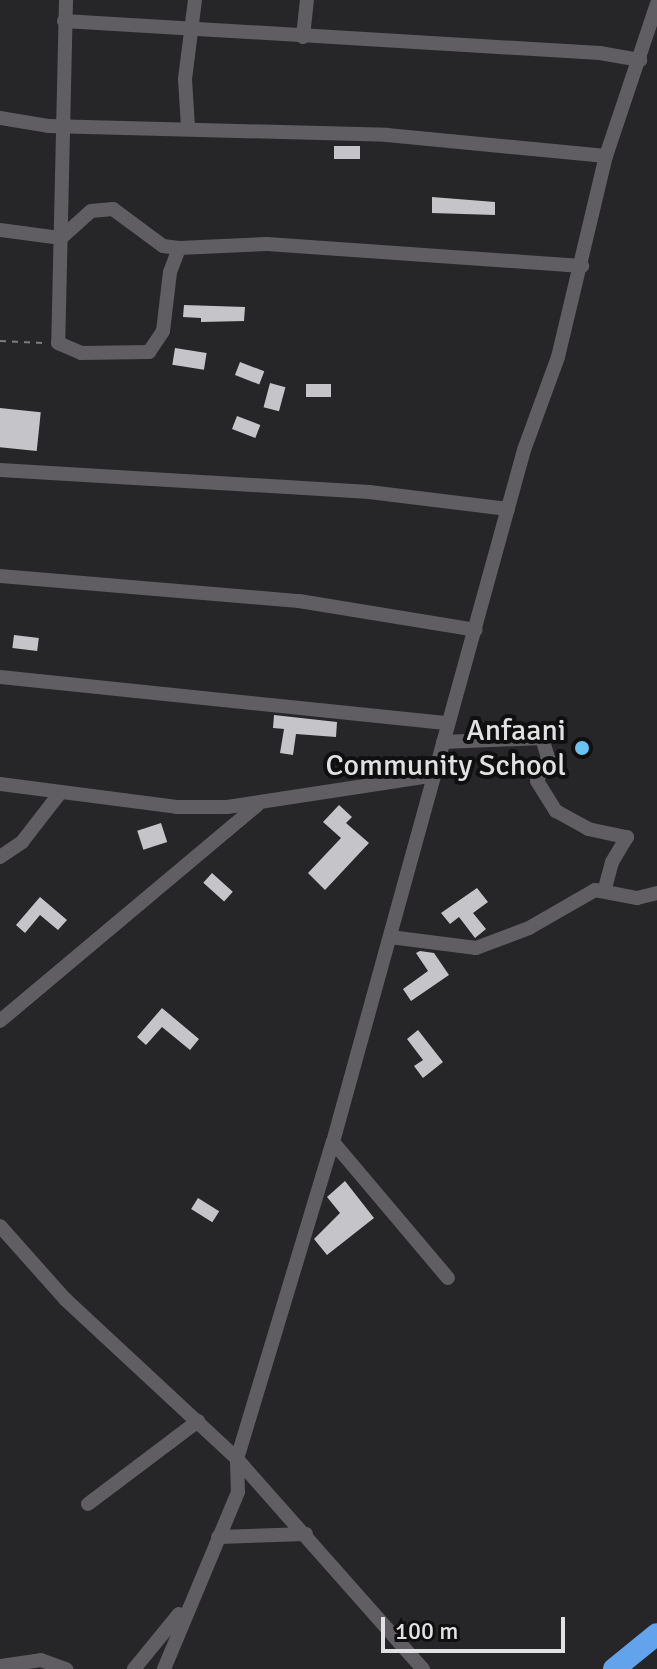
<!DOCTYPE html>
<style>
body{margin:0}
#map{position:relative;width:657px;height:1669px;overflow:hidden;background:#262528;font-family:Signika,sans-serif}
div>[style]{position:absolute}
.building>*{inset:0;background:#c5c4c8;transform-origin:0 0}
.path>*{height:2px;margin-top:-1px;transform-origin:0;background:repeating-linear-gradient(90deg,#7d7c7e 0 6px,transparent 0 12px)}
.minor>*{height:14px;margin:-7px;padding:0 7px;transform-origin:7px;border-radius:7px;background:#605e62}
.highway>*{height:22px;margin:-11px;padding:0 11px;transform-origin:11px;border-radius:11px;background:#62a3eb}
.dots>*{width:22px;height:22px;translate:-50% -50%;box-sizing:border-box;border:4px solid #0f0f10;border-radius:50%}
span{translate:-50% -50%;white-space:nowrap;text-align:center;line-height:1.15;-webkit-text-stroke:8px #0f0f10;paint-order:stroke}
.poi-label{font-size:30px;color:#e1e0e2}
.right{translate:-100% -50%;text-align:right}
.scale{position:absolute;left:381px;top:1617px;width:184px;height:36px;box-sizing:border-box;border:4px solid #e1e0e2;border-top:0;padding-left:10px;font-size:24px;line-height:28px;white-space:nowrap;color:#e1e0e2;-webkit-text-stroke:6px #0f0f10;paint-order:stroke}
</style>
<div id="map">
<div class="building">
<i style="left:334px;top:146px;width:26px;height:13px"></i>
<i style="clip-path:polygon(432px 197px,495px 202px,495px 215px,432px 213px)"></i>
<i style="clip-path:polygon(184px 305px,245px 307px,244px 321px,201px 322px,201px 318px,183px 317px)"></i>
<i style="left:175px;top:348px;width:32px;height:17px;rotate:9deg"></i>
<i style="left:240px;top:362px;width:26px;height:14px;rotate:21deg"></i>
<i style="left:270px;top:383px;width:16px;height:25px;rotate:15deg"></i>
<i style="left:306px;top:384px;width:25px;height:13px"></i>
<i style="left:0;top:408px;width:41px;height:39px;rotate:6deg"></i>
<i style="left:237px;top:416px;width:25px;height:14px;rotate:21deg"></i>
<i style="left:14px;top:635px;width:25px;height:13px;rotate:7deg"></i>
<i style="clip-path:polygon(274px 715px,337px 722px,336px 737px,296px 734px,293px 755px,280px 753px,284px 729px,273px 728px)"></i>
<i style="clip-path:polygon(339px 805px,352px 817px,346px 823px,369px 843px,325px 890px,308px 873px,341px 838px,323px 822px)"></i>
<i style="left:161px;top:823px;width:20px;height:25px;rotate:72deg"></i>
<i style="left:212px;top:873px;width:28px;height:13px;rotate:42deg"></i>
<i style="clip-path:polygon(477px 888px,488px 902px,473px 913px,486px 929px,475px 938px,459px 917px,450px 924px,441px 913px)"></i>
<i style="clip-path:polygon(40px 897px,67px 920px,58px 930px,40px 915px,25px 933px,16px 925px)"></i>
<i style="clip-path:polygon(420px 951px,434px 953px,449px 975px,411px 1001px,403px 989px,428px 971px,416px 953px)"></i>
<i style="clip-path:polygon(162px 1008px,199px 1039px,190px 1050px,162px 1027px,146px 1045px,137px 1037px)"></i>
<i style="clip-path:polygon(418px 1030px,443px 1062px,423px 1078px,414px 1066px,423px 1060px,407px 1039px)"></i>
<i style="clip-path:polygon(345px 1181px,374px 1218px,327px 1255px,314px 1239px,340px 1213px,327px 1197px)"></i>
<i style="left:198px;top:1198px;width:25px;height:13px;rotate:32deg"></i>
</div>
<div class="path">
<i style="left:0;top:341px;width:43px;rotate:2.7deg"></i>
</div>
<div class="minor">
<i style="left:66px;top:0;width:343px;rotate:91.3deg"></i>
<i style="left:58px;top:343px;width:25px;rotate:23deg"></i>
<i style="left:81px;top:353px;width:68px;rotate:-0.8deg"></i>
<i style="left:149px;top:352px;width:25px;rotate:-56deg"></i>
<i style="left:163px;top:331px;width:59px;rotate:-83.2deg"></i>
<i style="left:170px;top:272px;width:26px;rotate:-69deg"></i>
<i style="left:179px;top:248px;width:88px;rotate:-2.6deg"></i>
<i style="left:267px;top:244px;width:316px;rotate:4deg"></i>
<i style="left:64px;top:21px;width:537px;rotate:3.42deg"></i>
<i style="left:600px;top:53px;width:41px;rotate:9.9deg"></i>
<i style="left:303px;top:37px;width:37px;rotate:-84deg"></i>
<i style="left:0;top:118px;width:50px;rotate:9.3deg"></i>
<i style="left:49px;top:126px;width:338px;rotate:1.5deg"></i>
<i style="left:387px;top:135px;width:220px;rotate:5.5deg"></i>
<i style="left:188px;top:127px;width:48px;rotate:-93.6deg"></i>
<i style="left:185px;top:79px;width:80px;rotate:-82.8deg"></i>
<i style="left:0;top:230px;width:62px;rotate:7.5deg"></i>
<i style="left:61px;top:238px;width:40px;rotate:-42deg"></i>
<i style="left:91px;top:211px;width:22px;rotate:-5deg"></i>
<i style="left:113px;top:209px;width:62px;rotate:36.5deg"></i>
<i style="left:163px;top:246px;width:16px;rotate:7deg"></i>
<i style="left:0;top:470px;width:370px;rotate:3.4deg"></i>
<i style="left:369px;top:492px;width:140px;rotate:7deg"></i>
<i style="left:0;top:576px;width:300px;rotate:4.8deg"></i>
<i style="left:299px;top:601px;width:179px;rotate:9.3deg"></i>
<i style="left:0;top:677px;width:450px;rotate:5.9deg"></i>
<i style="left:443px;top:742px;width:99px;rotate:-2.3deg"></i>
<i style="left:542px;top:738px;width:21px;rotate:73deg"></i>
<i style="left:548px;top:758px;width:25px;rotate:116deg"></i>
<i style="left:537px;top:781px;width:36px;rotate:58deg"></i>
<i style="left:556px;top:811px;width:37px;rotate:29deg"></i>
<i style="left:588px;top:829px;width:40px;rotate:12deg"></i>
<i style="left:627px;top:837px;width:29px;rotate:121deg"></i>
<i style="left:612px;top:862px;width:27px;rotate:105deg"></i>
<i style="left:0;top:784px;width:178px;rotate:7.4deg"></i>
<i style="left:177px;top:807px;width:50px"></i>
<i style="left:227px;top:807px;width:210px;rotate:-8.7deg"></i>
<i style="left:0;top:857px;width:27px;rotate:-34deg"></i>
<i style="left:22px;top:842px;width:62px;rotate:-52.2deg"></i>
<i style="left:390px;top:937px;width:87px;rotate:7.3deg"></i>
<i style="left:476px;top:948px;width:57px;rotate:-20.7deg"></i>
<i style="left:529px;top:928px;width:76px;rotate:-29.9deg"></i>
<i style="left:595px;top:890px;width:43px;rotate:10.8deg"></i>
<i style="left:637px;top:898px;width:21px;rotate:-14deg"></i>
<i style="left:0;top:1021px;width:336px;rotate:-40deg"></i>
<i style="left:333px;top:1142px;width:178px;rotate:49.8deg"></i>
<i style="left:0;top:1226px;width:98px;rotate:48.3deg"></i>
<i style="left:65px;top:1299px;width:235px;rotate:42.9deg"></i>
<i style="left:237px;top:1459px;width:281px;rotate:48.5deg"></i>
<i style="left:88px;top:1504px;width:138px;rotate:-37deg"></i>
<i style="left:218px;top:1537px;width:88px;rotate:-2deg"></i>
<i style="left:0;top:1666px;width:41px;rotate:-8.3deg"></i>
<i style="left:41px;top:1660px;width:27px;rotate:20deg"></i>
<i style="left:134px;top:1669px;width:71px;rotate:-50.7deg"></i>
<i style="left:164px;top:1669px;width:192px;rotate:-67.3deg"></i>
<i style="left:238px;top:1492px;width:33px;rotate:-92deg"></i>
<i style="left:237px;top:1459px;width:331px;rotate:-73.2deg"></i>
<i style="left:333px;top:1142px;width:718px;rotate:-74.57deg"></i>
<i style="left:524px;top:450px;width:99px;rotate:-69.9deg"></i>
<i style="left:558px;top:357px;width:207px;rotate:-76.6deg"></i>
<i style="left:606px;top:156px;width:160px;rotate:-71.5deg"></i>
</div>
<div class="highway">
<i style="left:614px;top:1669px;width:55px;rotate:-39.1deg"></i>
</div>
<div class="dots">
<i style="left:582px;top:748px;background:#6bc3f2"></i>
</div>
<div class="poi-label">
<span class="right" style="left:566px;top:748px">Anfaani<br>Community School</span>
</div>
<div class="scale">100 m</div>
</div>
